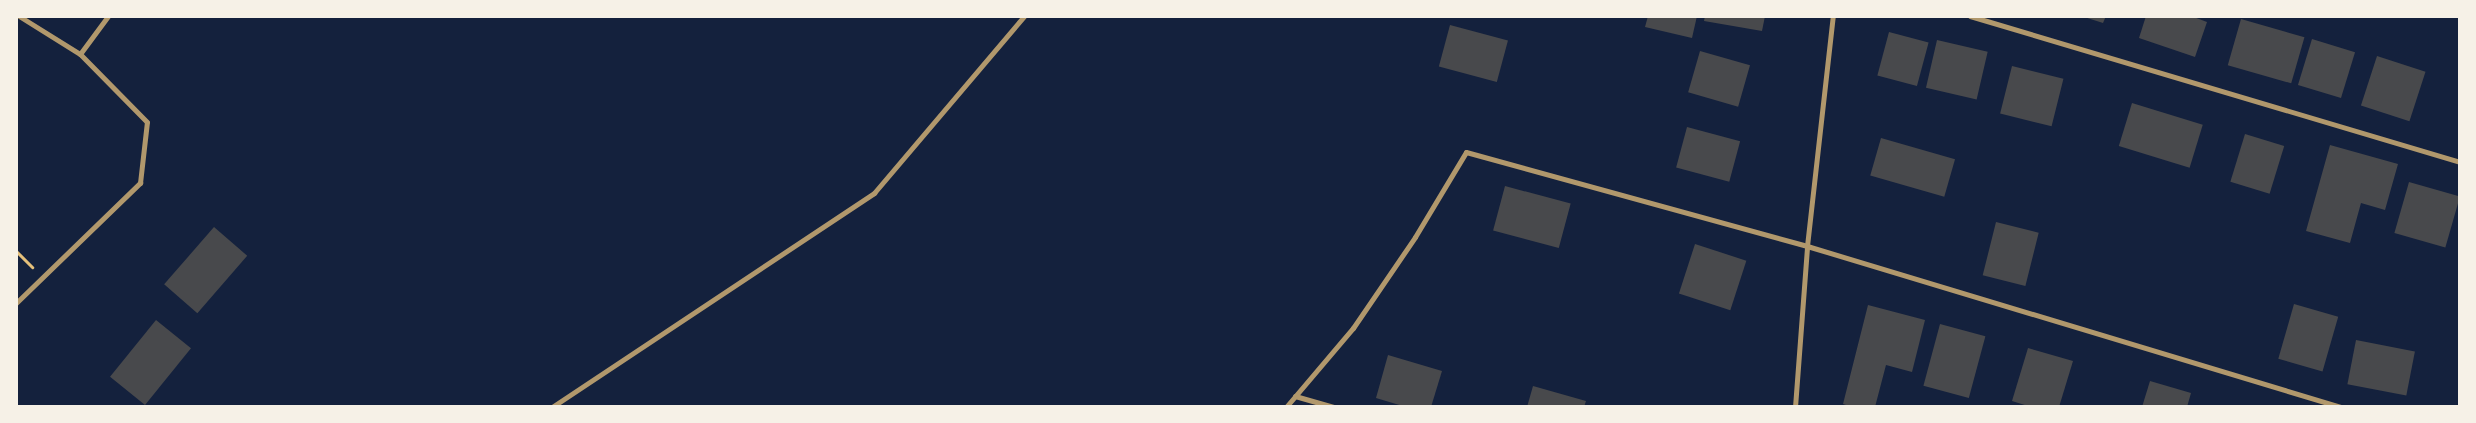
<!DOCTYPE html>
<style>
body{margin:0}
#map{position:relative;width:2476px;height:423px;overflow:hidden;background:#14213d;font-family:Lato,sans-serif}
div>[style]{position:absolute}
.building>*{inset:0;background:#48494c;transform-origin:0 0}
.path>*{height:3px;margin:-1.5px;padding:0 1.5px;transform-origin:1.5px;border-radius:1.5px;background:#e5c07b}
.minor>*{height:5px;margin:-2.5px;padding:0 2.5px;transform-origin:2.5px;border-radius:2.5px;background:#b1986c}
span{translate:-50% -50%;white-space:nowrap;text-align:center;line-height:1.15;-webkit-text-stroke:4px #f6f1e7;paint-order:stroke}
.frame{position:absolute;inset:0;border:18px solid #f6f1e7;pointer-events:none}
</style>
<div id="map">
<div class="building">
<i style="clip-path:polygon(1648px 16px,1697px 16px,1692px 38px,1645px 27px)"></i>
<i style="clip-path:polygon(1705px 16px,1765px 16px,1762px 31px,1704px 21px)"></i>
<i style="clip-path:polygon(2081px 16px,2106px 16px,2103px 23px)"></i>
<i style="clip-path:polygon(2146px 16px,2191px 16px,2207px 22px,2195px 57px,2139px 38px)"></i>
<i style="left:2241px;top:19px;width:66px;height:48px;rotate:16deg"></i>
<i style="left:1450px;top:25px;width:60px;height:43px;rotate:15deg"></i>
<i style="left:1889px;top:32px;width:41px;height:45px;rotate:15deg"></i>
<i style="left:2312px;top:39px;width:45px;height:48px;rotate:17deg"></i>
<i style="left:1937px;top:40px;width:52px;height:49px;rotate:13deg"></i>
<i style="left:1700px;top:51px;width:52px;height:43px;rotate:16deg"></i>
<i style="left:2377px;top:56px;width:51px;height:52px;rotate:18deg"></i>
<i style="left:2012px;top:66px;width:53px;height:49px;rotate:14deg"></i>
<i style="left:2132px;top:103px;width:74px;height:45px;rotate:17deg"></i>
<i style="left:1687px;top:127px;width:55px;height:42px;rotate:15deg"></i>
<i style="left:2245px;top:134px;width:41px;height:50px;rotate:17deg"></i>
<i style="left:1881px;top:138px;width:77px;height:39px;rotate:16deg"></i>
<i style="clip-path:polygon(2330px 145px,2398px 164px,2385px 210px,2361px 203px,2350px 243px,2306px 231px)"></i>
<i style="left:2409px;top:182px;width:53px;height:53px;rotate:16deg"></i>
<i style="left:1505px;top:186px;width:68px;height:46px;rotate:15deg"></i>
<i style="left:1996px;top:222px;width:44px;height:55px;rotate:14deg"></i>
<i style="left:214px;top:227px;width:44px;height:76px;rotate:41deg"></i>
<i style="left:1695px;top:244px;width:54px;height:52px;rotate:18deg"></i>
<i style="left:2294px;top:304px;width:46px;height:57px;rotate:16deg"></i>
<i style="clip-path:polygon(1868px 305px,1925px 320px,1912px 372px,1886px 365px,1875px 407px,1852px 407px,1843px 404px)"></i>
<i style="left:156px;top:320px;width:45px;height:73px;rotate:39deg"></i>
<i style="left:1940px;top:324px;width:47px;height:64px;rotate:15deg"></i>
<i style="left:2356px;top:340px;width:60px;height:45px;rotate:11deg"></i>
<i style="clip-path:polygon(2028px 348px,2073px 361px,2059px 407px,2031px 407px,2012px 401px)"></i>
<i style="clip-path:polygon(1388px 355px,1442px 371px,1431px 407px,1406px 407px,1376px 398px)"></i>
<i style="clip-path:polygon(2150px 381px,2191px 393px,2187px 407px,2142px 407px)"></i>
<i style="clip-path:polygon(1533px 386px,1586px 401px,1584px 407px,1527px 407px)"></i>
</div>
<div class="path">
<i style="left:16px;top:251px;width:23px;rotate:45deg"></i>
</div>
<div class="minor">
<i style="left:19px;top:16px;width:72px;rotate:31.9deg"></i>
<i style="left:1970px;top:16px;width:511px;rotate:16.59deg"></i>
<i style="left:16px;top:303px;width:173px;rotate:-44.1deg"></i>
<i style="left:140px;top:183px;width:61px;rotate:-83.5deg"></i>
<i style="left:147px;top:122px;width:95px;rotate:-134.6deg"></i>
<i style="left:80px;top:54px;width:47px;rotate:-53.6deg"></i>
<i style="left:1295px;top:396px;width:40px;rotate:16deg"></i>
<i style="left:552px;top:407px;width:387px;rotate:-33.6deg"></i>
<i style="left:874px;top:193px;width:232px;rotate:-49.7deg"></i>
<i style="left:1286px;top:407px;width:104px;rotate:-49.7deg"></i>
<i style="left:1353px;top:328px;width:110px;rotate:-55.7deg"></i>
<i style="left:1415px;top:237px;width:99px;rotate:-59deg"></i>
<i style="left:1466px;top:152px;width:354px;rotate:15.4deg"></i>
<i style="left:1807px;top:246px;width:558px;rotate:16.78deg"></i>
<i style="left:1795px;top:407px;width:161px;rotate:-85.7deg"></i>
<i style="left:1807px;top:246px;width:231px;rotate:-83.6deg"></i>
</div>
<div class="frame"></div>
</div>
